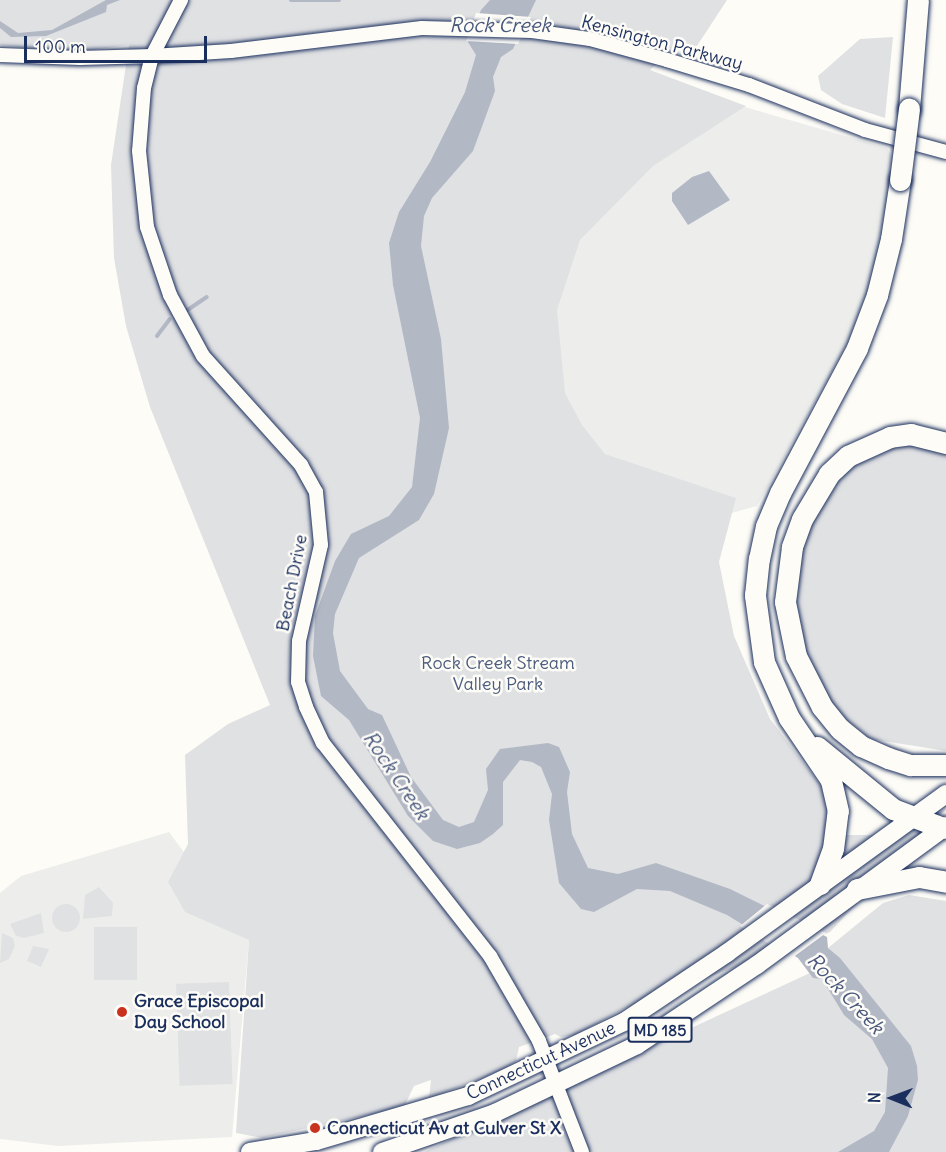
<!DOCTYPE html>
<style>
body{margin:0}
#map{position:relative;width:946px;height:1152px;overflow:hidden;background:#fdfcf7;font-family:Delius,sans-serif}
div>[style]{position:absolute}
.built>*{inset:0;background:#edeeec}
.green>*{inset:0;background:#e0e1e3;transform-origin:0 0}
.round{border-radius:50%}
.water>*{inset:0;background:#b3b8c5}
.pier>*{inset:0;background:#fdfcf7}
.stream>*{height:4px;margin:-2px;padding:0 2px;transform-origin:2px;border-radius:2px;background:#b3b8c5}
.roads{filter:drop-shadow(0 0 2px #1b2f5e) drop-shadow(0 0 2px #1b2f5e)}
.tertiary>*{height:14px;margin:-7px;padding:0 7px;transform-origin:7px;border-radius:7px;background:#fdfcf7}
.primary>*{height:18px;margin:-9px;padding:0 9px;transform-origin:9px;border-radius:9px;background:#fdfcf7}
.motorway>*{height:21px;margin:-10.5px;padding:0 10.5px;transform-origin:10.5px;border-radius:10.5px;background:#fdfcf7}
.bridges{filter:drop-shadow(0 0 2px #1b2f5e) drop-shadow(0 0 2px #1b2f5e)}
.motorway-bridge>*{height:21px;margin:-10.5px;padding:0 10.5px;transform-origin:10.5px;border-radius:10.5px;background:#fdfcf7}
.dots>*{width:16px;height:16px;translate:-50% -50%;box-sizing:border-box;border:3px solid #fdfcf7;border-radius:50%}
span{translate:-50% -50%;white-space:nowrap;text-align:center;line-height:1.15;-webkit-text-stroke:5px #fdfcf7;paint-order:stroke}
.shield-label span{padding:2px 4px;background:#fdfcf7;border:2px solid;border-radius:4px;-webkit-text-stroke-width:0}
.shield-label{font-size:16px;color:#1b2f5e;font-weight:700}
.street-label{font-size:18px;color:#1b2f5e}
.park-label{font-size:18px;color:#4c5c7f}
.poi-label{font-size:18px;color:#1b2f5e;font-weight:700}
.left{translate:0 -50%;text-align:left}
.water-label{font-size:20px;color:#49587d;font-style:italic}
.north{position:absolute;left:862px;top:1068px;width:60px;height:60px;-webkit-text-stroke:4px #fdfcf7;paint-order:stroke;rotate:271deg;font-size:16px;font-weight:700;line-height:24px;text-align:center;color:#1b2f5e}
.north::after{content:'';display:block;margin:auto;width:21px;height:27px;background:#1b2f5e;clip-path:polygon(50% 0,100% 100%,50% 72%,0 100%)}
.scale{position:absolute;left:24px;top:36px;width:183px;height:27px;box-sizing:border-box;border:3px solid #1b2f5e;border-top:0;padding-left:8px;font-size:18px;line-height:21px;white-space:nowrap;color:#1b2f5e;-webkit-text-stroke:4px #fdfcf7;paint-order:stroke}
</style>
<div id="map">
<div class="built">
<i style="clip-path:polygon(669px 85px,887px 148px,893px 159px,884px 237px,858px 324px,757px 506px,714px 518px,564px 446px,539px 295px)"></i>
<i style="clip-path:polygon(169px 832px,249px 940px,232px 1137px,58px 1146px,0 1139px,0 893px,21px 876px)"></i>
</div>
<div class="green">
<i style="clip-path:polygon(0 0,727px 0,693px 52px,673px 48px,650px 70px,746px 106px,653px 166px,580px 240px,557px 310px,565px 393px,582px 425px,605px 454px,736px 498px,719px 562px,734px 636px,770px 719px,822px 787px,829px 819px,826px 835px,872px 835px,908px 827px,946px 809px,830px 932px,625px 1008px,575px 1035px,561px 1037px,555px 1034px,519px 1047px,516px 1061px,504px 1070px,429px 1098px,431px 1080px,414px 1086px,404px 1107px,262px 1138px,236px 1133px,249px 940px,185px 912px,168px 882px,188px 844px,185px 755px,228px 724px,270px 705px,150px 407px,126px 326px,114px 258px,111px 165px,129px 45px,68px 53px,0 45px)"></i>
<i style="clip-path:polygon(893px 37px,885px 118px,842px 104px,821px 90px,818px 76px,860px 39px)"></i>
<i style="clip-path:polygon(904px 441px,946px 450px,946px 751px,871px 739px,844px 718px,819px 689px,799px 650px,793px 562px,836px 473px)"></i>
<i style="clip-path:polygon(99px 887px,113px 903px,112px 916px,83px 919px,85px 895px)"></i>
<i style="clip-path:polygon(909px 895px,946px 901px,946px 1152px,424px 1152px,840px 959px,828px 948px,883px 903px)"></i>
<i class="round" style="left:52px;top:904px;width:28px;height:28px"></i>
<i style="clip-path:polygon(41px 913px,44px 933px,24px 938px,16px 936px,10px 924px)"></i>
<i style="left:94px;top:927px;width:43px;height:53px"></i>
<i style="clip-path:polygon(2px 933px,13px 938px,15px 946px,9px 959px,0 963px)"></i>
<i style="clip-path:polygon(33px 946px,49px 949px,41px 967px,27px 961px)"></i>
<i style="left:229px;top:982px;width:102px;height:53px;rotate:88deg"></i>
</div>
<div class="water">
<i style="clip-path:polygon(106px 0,120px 0,107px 5px,106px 12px,46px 36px,11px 37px,0 28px,0 21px,18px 33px,52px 30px)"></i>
<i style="clip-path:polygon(490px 0,536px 0,513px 49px,501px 57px,493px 77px,495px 91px,473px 151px,432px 198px,424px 216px,421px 246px,441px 339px,449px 428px,434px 494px,419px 520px,359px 558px,335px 614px,333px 633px,340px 671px,368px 709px,382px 715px,411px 777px,443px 820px,459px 827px,474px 822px,488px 790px,486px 769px,500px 749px,548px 743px,559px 747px,570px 772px,567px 792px,572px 834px,588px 868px,618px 874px,656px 863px,730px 889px,827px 937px,828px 948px,840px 958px,911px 1046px,917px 1066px,918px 1080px,908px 1116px,889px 1152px,838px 1152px,874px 1131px,885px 1112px,888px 1068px,872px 1039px,844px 1015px,822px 979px,813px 978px,798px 958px,727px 915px,670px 891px,637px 889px,594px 912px,581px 909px,559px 883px,549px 820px,552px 794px,541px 767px,532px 762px,520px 760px,503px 782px,503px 825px,493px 834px,480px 843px,457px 849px,433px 841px,408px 816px,349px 720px,321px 696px,313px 656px,315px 616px,335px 561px,351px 534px,389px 516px,412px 487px,420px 418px,393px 285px,389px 243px,399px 212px,430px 162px,465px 92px,476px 55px,468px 42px,481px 10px)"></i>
<i style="clip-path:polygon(709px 171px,730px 200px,688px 225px,672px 201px,672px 193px,692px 177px)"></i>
</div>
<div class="pier">
<i style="clip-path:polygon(476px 13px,531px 17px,518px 44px,466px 41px)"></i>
<i style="clip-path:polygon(767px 904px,826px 933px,792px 958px,740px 926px)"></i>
</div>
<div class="stream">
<i style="left:291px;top:0;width:48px"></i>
<i style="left:186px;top:311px;width:25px;rotate:-34deg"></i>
<i style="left:157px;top:336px;width:21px;rotate:-53deg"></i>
</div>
<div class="roads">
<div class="tertiary">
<i style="left:181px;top:0;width:63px;rotate:117.4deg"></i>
<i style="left:152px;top:56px;width:33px;rotate:104deg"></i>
<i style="left:144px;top:88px;width:63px;rotate:94.5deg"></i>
<i style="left:139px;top:151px;width:76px;rotate:84deg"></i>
<i style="left:147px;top:227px;width:72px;rotate:71.3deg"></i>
<i style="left:170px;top:295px;width:69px;rotate:61.6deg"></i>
<i style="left:203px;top:356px;width:147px;rotate:48deg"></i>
<i style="left:301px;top:465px;width:31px;rotate:61deg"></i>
<i style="left:316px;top:492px;width:53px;rotate:84.6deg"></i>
<i style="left:321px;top:545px;width:98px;rotate:102.9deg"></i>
<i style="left:299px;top:641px;width:41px;rotate:91.4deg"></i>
<i style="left:298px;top:682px;width:26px;rotate:72deg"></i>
<i style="left:306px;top:707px;width:40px;rotate:65deg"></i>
<i style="left:323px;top:743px;width:271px;rotate:51.9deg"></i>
<i style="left:490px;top:956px;width:98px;rotate:60deg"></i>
<i style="left:539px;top:1041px;width:119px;rotate:68.8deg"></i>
<i style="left:0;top:55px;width:80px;rotate:2.1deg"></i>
<i style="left:80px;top:58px;width:72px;rotate:-1.6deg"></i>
<i style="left:152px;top:56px;width:79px;rotate:-3.6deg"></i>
<i style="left:231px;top:51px;width:192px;rotate:-6.9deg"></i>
<i style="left:422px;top:28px;width:110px;rotate:1.6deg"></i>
<i style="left:532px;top:31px;width:59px;rotate:7.9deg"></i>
<i style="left:590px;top:39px;width:80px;rotate:15.3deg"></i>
<i style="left:667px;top:60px;width:86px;rotate:17deg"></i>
<i style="left:749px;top:85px;width:124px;rotate:21.2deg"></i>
<i style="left:865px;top:130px;width:84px;rotate:15.2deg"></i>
</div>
<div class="primary">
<i style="left:250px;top:1152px;width:67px;rotate:-9.5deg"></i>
<i style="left:316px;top:1141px;width:159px;rotate:-16.5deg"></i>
<i style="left:468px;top:1096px;width:173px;rotate:-25.4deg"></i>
<i style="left:624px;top:1022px;width:124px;rotate:-33.8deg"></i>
<i style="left:727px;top:953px;width:271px;rotate:-36deg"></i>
<i style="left:382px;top:1152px;width:120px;rotate:-19deg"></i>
<i style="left:495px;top:1113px;width:157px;rotate:-25.6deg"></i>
<i style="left:637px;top:1045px;width:144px;rotate:-33.7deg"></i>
<i style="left:757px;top:965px;width:235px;rotate:-36.3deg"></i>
</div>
<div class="motorway">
<i style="left:909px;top:109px;width:109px;rotate:-85.3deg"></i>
<i style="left:946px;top:443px;width:36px;rotate:-166deg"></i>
<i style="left:911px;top:434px;width:21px;rotate:172deg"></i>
<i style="left:890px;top:437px;width:46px;rotate:155.7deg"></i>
<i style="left:848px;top:456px;width:26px;rotate:137deg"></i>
<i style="left:829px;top:474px;width:52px;rotate:121deg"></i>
<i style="left:802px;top:519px;width:30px;rotate:110deg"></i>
<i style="left:792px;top:547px;width:55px;rotate:97.3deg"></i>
<i style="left:785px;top:602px;width:55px;rotate:78.5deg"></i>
<i style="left:796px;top:656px;width:57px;rotate:63deg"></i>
<i style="left:822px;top:707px;width:28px;rotate:51deg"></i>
<i style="left:840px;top:729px;width:27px;rotate:39deg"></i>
<i style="left:861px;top:746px;width:30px;rotate:24deg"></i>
<i style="left:888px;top:758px;width:23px;rotate:18deg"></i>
<i style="left:910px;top:765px;width:36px"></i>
<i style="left:817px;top:747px;width:98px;rotate:39.2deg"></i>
<i style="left:893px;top:809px;width:53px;rotate:20.8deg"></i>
<i style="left:820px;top:884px;width:37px;rotate:-70deg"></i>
<i style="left:833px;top:849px;width:38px;rotate:-83deg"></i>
<i style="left:838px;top:811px;width:32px;rotate:-103deg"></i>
<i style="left:831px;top:780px;width:75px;rotate:-124.1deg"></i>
<i style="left:789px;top:718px;width:61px;rotate:-114.1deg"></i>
<i style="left:764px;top:662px;width:68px;rotate:-97.7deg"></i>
<i style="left:755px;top:595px;width:36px;rotate:-84deg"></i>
<i style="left:759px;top:559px;width:34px;rotate:-78deg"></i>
<i style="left:766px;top:526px;width:36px;rotate:-67deg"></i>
<i style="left:780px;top:493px;width:164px;rotate:-62deg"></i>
<i style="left:857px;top:348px;width:57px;rotate:-69.3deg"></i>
<i style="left:877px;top:295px;width:58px;rotate:-76deg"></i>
<i style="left:891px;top:239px;width:60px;rotate:-81.3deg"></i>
<i style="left:857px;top:889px;width:63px;rotate:-11deg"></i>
<i style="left:919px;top:877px;width:27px;rotate:10deg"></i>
</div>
</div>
<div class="bridges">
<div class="motorway-bridge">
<i style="left:900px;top:180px;width:72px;rotate:-82.8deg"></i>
</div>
</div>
<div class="dots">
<i style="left:122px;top:1012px;background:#c8321e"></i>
<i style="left:315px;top:1128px;background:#c8321e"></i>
</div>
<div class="shield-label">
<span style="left:660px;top:1030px">MD 185</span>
</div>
<div class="street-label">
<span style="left:662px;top:43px;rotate:15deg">Kensington Parkway</span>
<span style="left:292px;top:583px;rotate:-79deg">Beach Drive</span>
<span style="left:541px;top:1061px;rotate:-25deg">Connecticut Avenue</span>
</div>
<div class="park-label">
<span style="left:498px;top:674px">Rock Creek Stream<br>Valley Park</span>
</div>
<div class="poi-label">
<span class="left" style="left:134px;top:1012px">Grace Episcopal<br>Day School</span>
<span class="left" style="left:327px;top:1128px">Connecticut Av at Culver St X</span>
</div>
<div class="water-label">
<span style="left:500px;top:24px">Rock Creek</span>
<span style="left:397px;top:775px;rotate:56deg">Rock Creek</span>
<span style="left:846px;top:993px;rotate:47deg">Rock Creek</span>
</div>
<div class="north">N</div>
<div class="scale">100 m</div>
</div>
